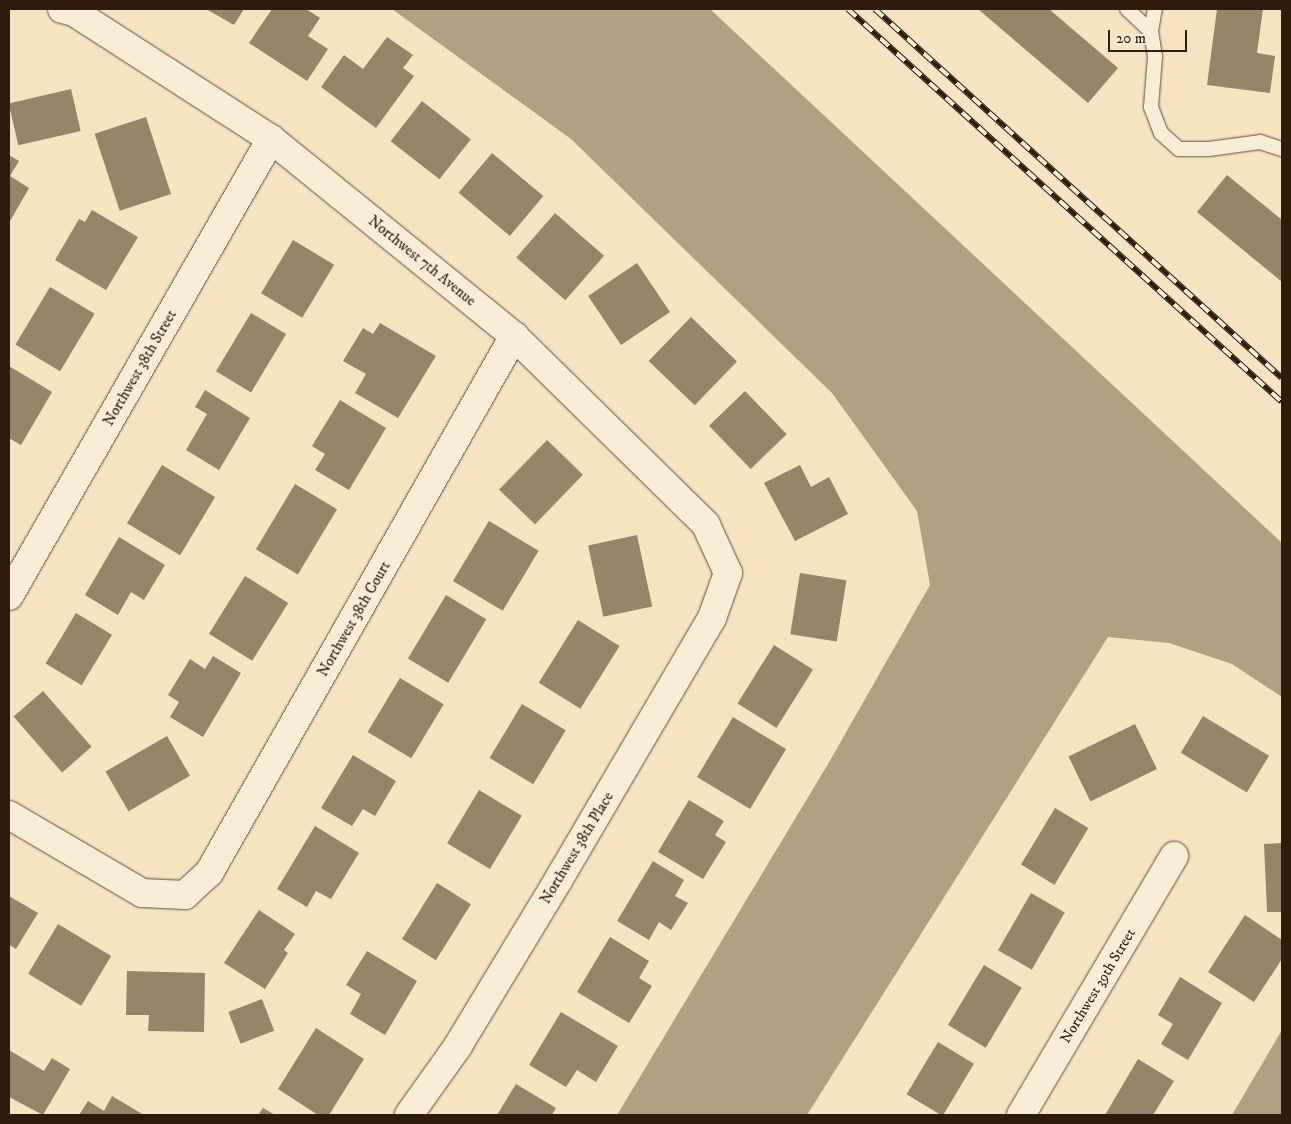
<!DOCTYPE html>
<style>
body{margin:0}
#map{position:relative;width:1291px;height:1124px;overflow:hidden;background:#f6e4c3;font-family:"IM FELL DW Pica",serif}
div>[style]{position:absolute}
.water>*{inset:0;background:#b2a085}
.building>*{inset:0;background:#96846b;transform-origin:0 0}
.roads{filter:drop-shadow(0 0 1px #604d3a) drop-shadow(0 0 1px #604d3a)}
.service>*{height:14px;margin:-7px;padding:0 7px;transform-origin:7px;border-radius:7px;background:#f9edd8}
.minor>*{height:28px;margin:-14px;padding:0 14px;transform-origin:14px;border-radius:14px;background:#f9edd8}
.rail>*{height:5.5px;margin-top:-2.75px;transform-origin:0;background:repeating-linear-gradient(90deg,#f9edd8 0 11px,#2e1b0c 0 22px);box-sizing:border-box;border-block:1px solid #2e1b0c}
span{translate:-50% -50%;white-space:nowrap;text-align:center;line-height:1.15;-webkit-text-stroke:4px #f9edd8;paint-order:stroke}
.street-label{font-size:15px;color:#2e1b0c}
.frame{position:absolute;inset:0;border:10px solid #2e1b0c;pointer-events:none}
.scale{position:absolute;left:1108px;top:30px;width:79px;height:22px;box-sizing:border-box;border:2px solid #2e1b0c;border-top:0;padding-left:6px;font-size:15px;line-height:18px;white-space:nowrap;color:#2e1b0c;-webkit-text-stroke:4px #f9edd8;paint-order:stroke}
</style>
<div id="map">
<div class="water">
<i style="clip-path:polygon(392px 9px,710px 9px,1282px 543px,1282px 697px,1232px 664px,1169px 643px,1108px 637px,807px 1115px,617px 1115px,828px 764px,930px 585px,917px 511px,832px 393px,571px 139px)"></i>
<i style="clip-path:polygon(1282px 1030px,1282px 1115px,1232px 1115px)"></i>
</div>
<div class="building">
<i style="clip-path:polygon(206px 9px,244px 9px,234px 25px)"></i>
<i style="clip-path:polygon(272px 9px,306px 9px,320px 18px,308px 36px,328px 49px,307px 81px,249px 43px)"></i>
<i style="clip-path:polygon(978px 9px,1049px 9px,1118px 68px,1088px 103px)"></i>
<i style="clip-path:polygon(1217px 9px,1263px 9px,1257px 53px,1275px 56px,1270px 93px,1207px 85px)"></i>
<i style="clip-path:polygon(387px 37px,413px 55px,403px 68px,414px 76px,376px 128px,321px 87px,344px 55px,363px 69px)"></i>
<i style="left:71px;top:89px;width:43px;height:64px;rotate:77deg"></i>
<i style="left:422px;top:101px;width:62px;height:51px;rotate:38deg"></i>
<i style="left:146px;top:117px;width:81px;height:54px;rotate:72deg"></i>
<i style="left:492px;top:153px;width:67px;height:52px;rotate:40deg"></i>
<i style="clip-path:polygon(9px 155px,19px 161px,10px 176px,29px 188px,9px 223px)"></i>
<i style="clip-path:polygon(1227px 175px,1282px 220px,1282px 282px,1197px 212px)"></i>
<i style="clip-path:polygon(92px 210px,138px 237px,106px 290px,55px 260px,79px 219px,85px 222px)"></i>
<i style="left:555px;top:213px;width:65px;height:59px;rotate:41deg"></i>
<i style="left:293px;top:240px;width:48px;height:62px;rotate:31deg"></i>
<i style="left:637px;top:263px;width:59px;height:59px;rotate:56deg"></i>
<i style="left:50px;top:287px;width:52px;height:67px;rotate:31deg"></i>
<i style="left:251px;top:313px;width:41px;height:68px;rotate:31deg"></i>
<i style="left:691px;top:317px;width:64px;height:61px;rotate:44deg"></i>
<i style="clip-path:polygon(380px 323px,436px 356px,398px 418px,355px 393px,366px 374px,343px 361px,363px 328px,373px 334px)"></i>
<i style="clip-path:polygon(9px 366px,52px 392px,21px 445px,9px 438px)"></i>
<i style="clip-path:polygon(205px 390px,250px 418px,219px 470px,186px 450px,207px 414px,195px 407px)"></i>
<i style="left:745px;top:391px;width:60px;height:50px;rotate:46deg"></i>
<i style="clip-path:polygon(340px 400px,386px 428px,349px 490px,315px 470px,325px 454px,312px 446px)"></i>
<i style="left:547px;top:440px;width:50px;height:69px;rotate:44deg"></i>
<i style="left:162px;top:465px;width:62px;height:68px;rotate:31deg"></i>
<i style="clip-path:polygon(800px 465px,811px 487px,829px 477px,848px 514px,795px 541px,764px 483px)"></i>
<i style="left:295px;top:484px;width:49px;height:76px;rotate:31deg"></i>
<i style="left:489px;top:521px;width:58px;height:70px;rotate:31deg"></i>
<i style="left:637px;top:535px;width:73px;height:50px;rotate:78deg"></i>
<i style="clip-path:polygon(119px 537px,165px 565px,144px 600px,131px 592px,118px 615px,85px 595px)"></i>
<i style="left:800px;top:573px;width:47px;height:62px;rotate:9deg"></i>
<i style="left:245px;top:576px;width:51px;height:68px;rotate:32deg"></i>
<i style="left:446px;top:595px;width:47px;height:74px;rotate:31deg"></i>
<i style="left:76px;top:613px;width:42px;height:59px;rotate:31deg"></i>
<i style="left:578px;top:620px;width:49px;height:74px;rotate:32deg"></i>
<i style="left:774px;top:645px;width:46px;height:69px;rotate:32deg"></i>
<i style="clip-path:polygon(213px 656px,241px 673px,203px 737px,170px 717px,179px 702px,168px 695px,190px 659px,205px 669px)"></i>
<i style="left:400px;top:678px;width:51px;height:63px;rotate:31deg"></i>
<i style="left:43px;top:691px;width:74px;height:39px;rotate:49deg"></i>
<i style="left:522px;top:704px;width:51px;height:63px;rotate:31deg"></i>
<i style="left:1203px;top:716px;width:77px;height:43px;rotate:31deg"></i>
<i style="left:733px;top:717px;width:62px;height:70px;rotate:31deg"></i>
<i style="left:1135px;top:724px;width:50px;height:74px;rotate:64deg"></i>
<i style="left:167px;top:736px;width:46px;height:71px;rotate:60deg"></i>
<i style="clip-path:polygon(353px 755px,396px 781px,375px 816px,363px 809px,352px 826px,321px 808px)"></i>
<i style="left:479px;top:790px;width:50px;height:62px;rotate:31deg"></i>
<i style="clip-path:polygon(689px 800px,724px 821px,715px 835px,726px 842px,703px 879px,658px 852px)"></i>
<i style="left:1055px;top:808px;width:39px;height:66px;rotate:31deg"></i>
<i style="clip-path:polygon(315px 826px,359px 853px,331px 899px,316px 891px,307px 907px,277px 889px)"></i>
<i style="clip-path:polygon(1282px 843px,1282px 912px,1267px 912px,1264px 844px)"></i>
<i style="clip-path:polygon(653px 861px,684px 880px,675px 896px,688px 903px,671px 930px,659px 922px,649px 940px,617px 921px)"></i>
<i style="left:437px;top:883px;width:40px;height:66px;rotate:32deg"></i>
<i style="left:1031px;top:893px;width:39px;height:66px;rotate:30deg"></i>
<i style="clip-path:polygon(9px 896px,38px 913px,16px 949px,9px 945px)"></i>
<i style="clip-path:polygon(259px 910px,295px 934px,284px 950px,288px 953px,265px 989px,224px 963px)"></i>
<i style="clip-path:polygon(1245px 915px,1282px 940px,1282px 959px,1254px 1002px,1208px 972px)"></i>
<i style="left:58px;top:924px;width:62px;height:58px;rotate:31deg"></i>
<i style="clip-path:polygon(610px 937px,649px 961px,639px 978px,652px 986px,629px 1023px,577px 992px)"></i>
<i style="clip-path:polygon(367px 951px,417px 981px,385px 1035px,350px 1014px,361px 994px,346px 985px)"></i>
<i style="left:984px;top:965px;width:44px;height:70px;rotate:31deg"></i>
<i style="clip-path:polygon(127px 971px,205px 973px,204px 1032px,148px 1031px,149px 1015px,126px 1015px)"></i>
<i style="clip-path:polygon(1180px 977px,1222px 1003px,1188px 1060px,1161px 1044px,1173px 1024px,1158px 1015px)"></i>
<i style="left:262px;top:999px;width:34px;height:36px;rotate:69deg"></i>
<i style="clip-path:polygon(561px 1012px,618px 1046px,596px 1082px,577px 1070px,566px 1087px,529px 1065px)"></i>
<i style="clip-path:polygon(316px 1028px,364px 1059px,329px 1115px,318px 1115px,278px 1089px)"></i>
<i style="left:938px;top:1042px;width:42px;height:61px;rotate:31deg"></i>
<i style="clip-path:polygon(9px 1050px,44px 1071px,52px 1058px,70px 1069px,43px 1115px,9px 1097px)"></i>
<i style="clip-path:polygon(1138px 1059px,1174px 1081px,1153px 1115px,1105px 1115px)"></i>
<i style="clip-path:polygon(516px 1084px,556px 1108px,552px 1115px,497px 1115px)"></i>
<i style="clip-path:polygon(112px 1096px,144px 1115px,79px 1115px,88px 1101px,104px 1111px)"></i>
<i style="clip-path:polygon(263px 1108px,275px 1115px,258px 1115px)"></i>
</div>
<div class="roads">
<div class="service">
<i style="left:1127px;top:9px;width:33px;rotate:43deg"></i>
<i style="left:1151px;top:31px;width:26px;rotate:81deg"></i>
<i style="left:1155px;top:57px;width:50px;rotate:94.6deg"></i>
<i style="left:1151px;top:107px;width:28px;rotate:69deg"></i>
<i style="left:1161px;top:133px;width:24px;rotate:42deg"></i>
<i style="left:1179px;top:149px;width:30px"></i>
<i style="left:1209px;top:149px;width:51px;rotate:-7.8deg"></i>
<i style="left:1260px;top:142px;width:23px;rotate:18deg"></i>
<i style="left:1151px;top:31px;width:22px;rotate:-80deg"></i>
</div>
<div class="minor">
<i style="left:62px;top:9px;width:12px;rotate:14deg"></i>
<i style="left:74px;top:12px;width:234px;rotate:32.8deg"></i>
<i style="left:271px;top:139px;width:313px;rotate:39deg"></i>
<i style="left:514px;top:336px;width:269px;rotate:44.5deg"></i>
<i style="left:706px;top:525px;width:53px;rotate:65.4deg"></i>
<i style="left:728px;top:573px;width:48px;rotate:109.6deg"></i>
<i style="left:712px;top:618px;width:303px;rotate:120.4deg"></i>
<i style="left:559px;top:879px;width:195px;rotate:121.2deg"></i>
<i style="left:458px;top:1046px;width:85px;rotate:125.4deg"></i>
<i style="left:9px;top:596px;width:527px;rotate:-60.17deg"></i>
<i style="left:9px;top:815px;width:154px;rotate:30.4deg"></i>
<i style="left:142px;top:893px;width:43px;rotate:2.7deg"></i>
<i style="left:185px;top:895px;width:33px;rotate:-43deg"></i>
<i style="left:209px;top:873px;width:618px;rotate:-60.4deg"></i>
<i style="left:1021px;top:1115px;width:301px;rotate:-59.4deg"></i>
</div>
</div>
<div class="rail">
<i style="left:848px;top:9px;width:585px;rotate:42.16deg"></i>
<i style="left:875px;top:9px;width:549px;rotate:42.2deg"></i>
</div>
<div class="street-label">
<span style="left:422px;top:261px;rotate:39deg">Northwest 7th Avenue</span>
<span style="left:140px;top:368px;rotate:-60deg">Northwest 38th Street</span>
<span style="left:354px;top:619px;rotate:-60deg">Northwest 38th Court</span>
<span style="left:577px;top:848px;rotate:-59deg">Northwest 38th Place</span>
<span style="left:1098px;top:986px;rotate:-59deg">Northwest 39th Street</span>
</div>
<div class="frame"></div>
<div class="scale">20 m</div>
</div>
